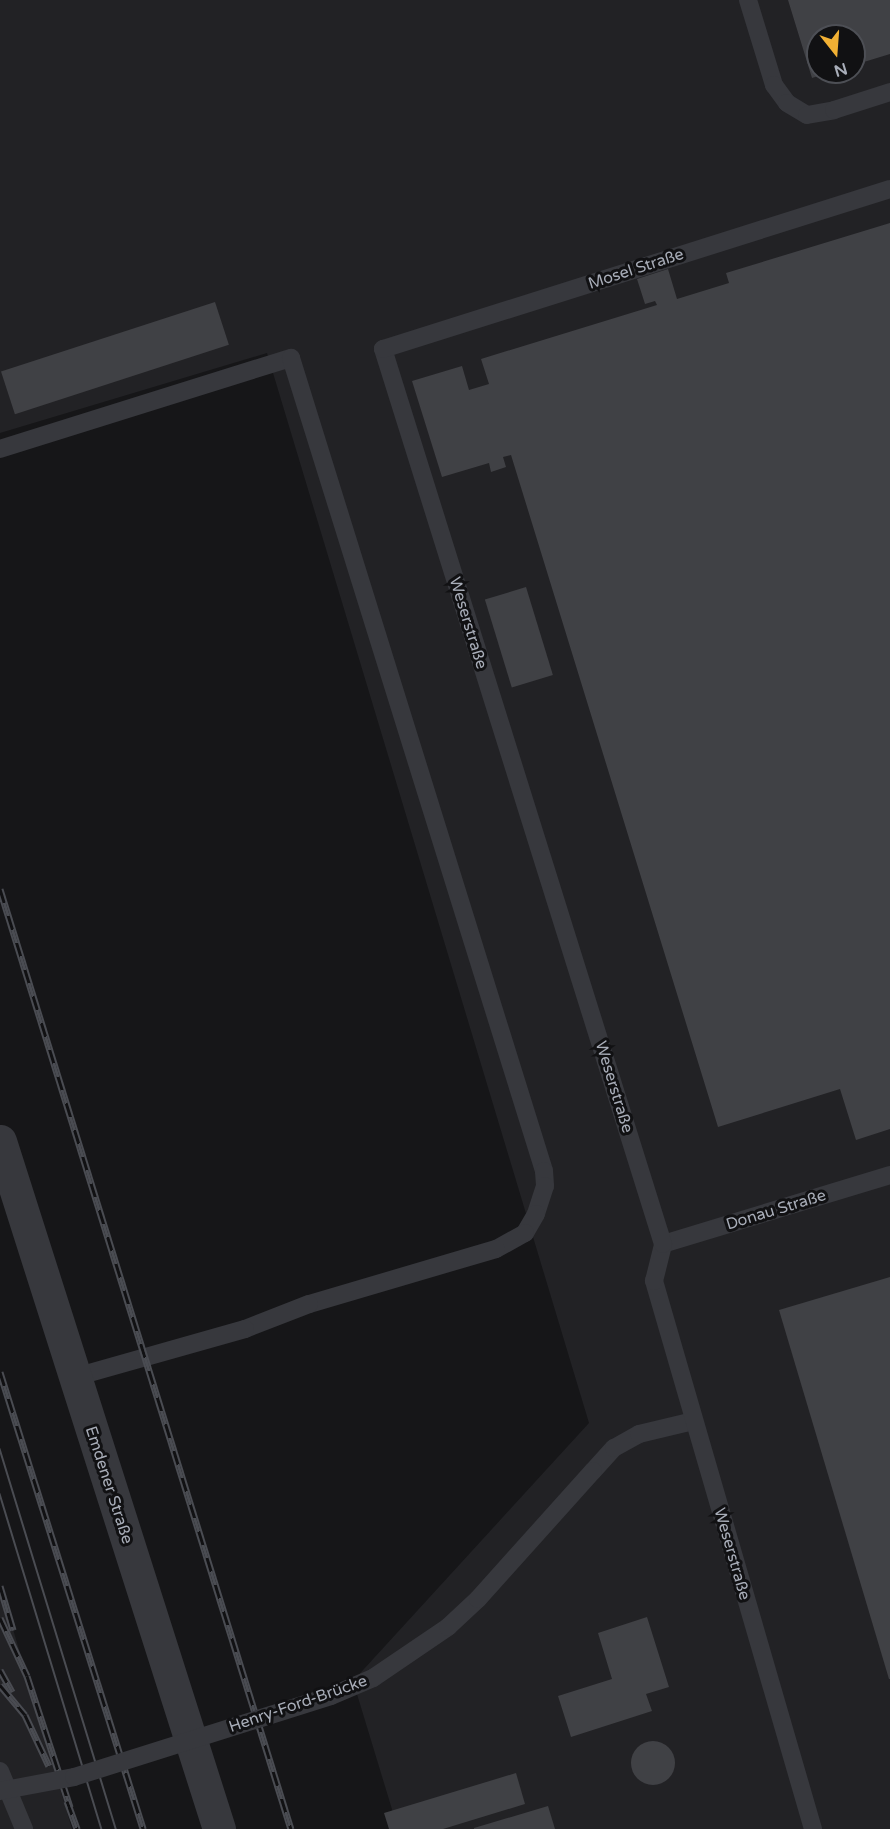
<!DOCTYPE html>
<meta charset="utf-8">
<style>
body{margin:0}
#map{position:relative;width:890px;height:1829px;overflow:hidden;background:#161618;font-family:"Varela Round",sans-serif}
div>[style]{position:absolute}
.built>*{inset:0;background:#222225}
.building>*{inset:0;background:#404145;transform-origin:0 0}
.round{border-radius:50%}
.service>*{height:18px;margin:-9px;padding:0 9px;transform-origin:9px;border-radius:9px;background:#37383d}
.tertiary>*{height:33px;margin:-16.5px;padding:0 16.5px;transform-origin:16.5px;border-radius:16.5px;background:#37383d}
.tram>*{height:1.5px;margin:-0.75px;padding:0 0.75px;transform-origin:0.75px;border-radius:0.75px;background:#4a4c52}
.rail>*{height:7px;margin-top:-3.5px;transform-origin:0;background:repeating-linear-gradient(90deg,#111113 0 14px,#4a4c52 0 28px);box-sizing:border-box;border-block:2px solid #4a4c52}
.service-bridge>*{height:18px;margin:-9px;padding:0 9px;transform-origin:9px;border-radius:9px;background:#37383d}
span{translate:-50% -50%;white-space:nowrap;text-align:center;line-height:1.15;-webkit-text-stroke:6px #111113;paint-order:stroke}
.street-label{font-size:16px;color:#a8adb8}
.north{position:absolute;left:806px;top:24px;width:60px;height:60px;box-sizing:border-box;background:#111113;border:2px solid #4d4f55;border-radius:50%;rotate:163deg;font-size:16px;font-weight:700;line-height:24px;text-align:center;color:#a8adb8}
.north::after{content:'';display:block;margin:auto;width:21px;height:27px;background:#f2b134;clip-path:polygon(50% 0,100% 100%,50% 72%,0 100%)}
</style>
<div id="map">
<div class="built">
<i style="clip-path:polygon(evenodd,0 0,890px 0,890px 1829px,398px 1829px,353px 1681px,589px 1423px,267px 353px,0 433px,0 0,818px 36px,854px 36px,854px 72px,818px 72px,818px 36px)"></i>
<i style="clip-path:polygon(0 1586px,27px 1676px,72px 1829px,0 1829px)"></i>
</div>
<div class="building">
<i style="clip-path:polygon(788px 0,890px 0,890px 54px,854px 65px,854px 36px,818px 36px,818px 72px,828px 73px,812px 78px)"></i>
<i style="clip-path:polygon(890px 223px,890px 1129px,856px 1140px,840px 1089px,718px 1127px,511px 455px,503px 457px,506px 467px,491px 472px,489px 463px,442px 477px,412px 381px,462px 366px,469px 390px,489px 384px,481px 359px,657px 305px,655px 301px,645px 304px,637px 279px,668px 269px,677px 299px,729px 283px,726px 273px)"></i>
<i style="left:215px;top:302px;width:45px;height:225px;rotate:72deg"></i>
<i style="left:526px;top:587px;width:92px;height:43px;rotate:73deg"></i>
<i style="clip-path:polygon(890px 1277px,890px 1679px,889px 1679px,779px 1310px)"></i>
<i style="clip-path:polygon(647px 1617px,669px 1687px,646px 1694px,652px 1711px,571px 1737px,558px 1696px,612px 1679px,598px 1633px)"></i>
<i class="round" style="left:631px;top:1741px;width:44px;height:44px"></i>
<i style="clip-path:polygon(516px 1773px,525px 1804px,443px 1829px,389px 1829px,384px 1813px)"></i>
<i style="clip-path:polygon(548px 1806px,555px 1829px,474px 1829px,474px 1828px)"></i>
</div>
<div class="service">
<i style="left:748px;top:0;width:89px;rotate:73deg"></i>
<i style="left:774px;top:85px;width:22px;rotate:54deg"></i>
<i style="left:787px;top:103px;width:23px;rotate:31deg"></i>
<i style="left:807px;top:115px;width:27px;rotate:-10deg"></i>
<i style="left:834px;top:110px;width:59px;rotate:-17.8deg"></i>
<i style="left:0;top:449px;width:305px;rotate:-17.4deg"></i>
<i style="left:291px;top:358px;width:851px;rotate:72.71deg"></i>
<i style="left:544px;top:1171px;width:15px;rotate:86deg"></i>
<i style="left:545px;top:1186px;width:29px;rotate:108deg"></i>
<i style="left:536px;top:1214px;width:22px;rotate:120deg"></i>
<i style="left:525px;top:1233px;width:33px;rotate:151deg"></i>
<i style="left:496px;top:1249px;width:195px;rotate:163.6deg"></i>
<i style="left:309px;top:1304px;width:69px;rotate:158.7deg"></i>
<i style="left:245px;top:1329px;width:177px;rotate:164.2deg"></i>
<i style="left:663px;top:1244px;width:237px;rotate:-16.9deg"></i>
<i style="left:593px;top:1471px;width:31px;rotate:-48deg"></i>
<i style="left:614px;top:1448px;width:29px;rotate:-29deg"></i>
<i style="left:639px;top:1434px;width:56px;rotate:-13.5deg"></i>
<i style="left:0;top:1771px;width:63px;rotate:67.5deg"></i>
<i style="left:813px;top:1829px;width:571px;rotate:-106.18deg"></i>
<i style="left:654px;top:1281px;width:38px;rotate:-76deg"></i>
<i style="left:663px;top:1244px;width:938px;rotate:-107.37deg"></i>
<i style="left:383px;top:349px;width:532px;rotate:-17.51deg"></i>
</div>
<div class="tertiary">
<i style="left:0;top:1141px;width:722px;rotate:72.34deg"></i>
</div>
<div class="tram">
<i style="left:0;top:1449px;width:397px;rotate:73deg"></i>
<i style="left:0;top:1494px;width:350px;rotate:73.1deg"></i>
</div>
<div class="rail">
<i style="left:0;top:889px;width:984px;rotate:72.8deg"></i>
<i style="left:0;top:1372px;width:479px;rotate:72.6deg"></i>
<i style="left:0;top:1586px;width:46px;rotate:73.5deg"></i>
<i style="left:0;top:1618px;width:64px;rotate:65deg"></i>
<i style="left:27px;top:1676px;width:138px;rotate:71.8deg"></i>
<i style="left:0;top:1670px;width:25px;rotate:61deg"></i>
<i style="left:0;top:1685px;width:39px;rotate:50deg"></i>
<i style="left:25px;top:1715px;width:56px;rotate:64.8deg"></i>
<i style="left:67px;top:1801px;width:30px;rotate:70deg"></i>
</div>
<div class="service-bridge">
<i style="left:0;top:1791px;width:75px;rotate:-10.7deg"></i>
<i style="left:74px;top:1777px;width:269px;rotate:-17.5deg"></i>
<i style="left:331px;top:1696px;width:46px;rotate:-23.2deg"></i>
<i style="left:373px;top:1678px;width:91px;rotate:-34.2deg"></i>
<i style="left:448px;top:1627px;width:41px;rotate:-43deg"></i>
<i style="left:478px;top:1599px;width:172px;rotate:-48.1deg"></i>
</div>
<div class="street-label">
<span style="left:636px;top:269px;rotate:-18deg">Mosel Straße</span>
<span style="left:468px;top:623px;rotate:73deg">Weserstraße</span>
<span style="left:614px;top:1087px;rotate:73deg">Weserstraße</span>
<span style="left:776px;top:1210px;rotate:-17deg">Donau Straße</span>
<span style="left:109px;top:1485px;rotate:72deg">Emdener Straße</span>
<span style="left:732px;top:1554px;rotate:74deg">Weserstraße</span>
<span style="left:298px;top:1704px;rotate:-19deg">Henry-Ford-Brücke</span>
</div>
<div class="north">N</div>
</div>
